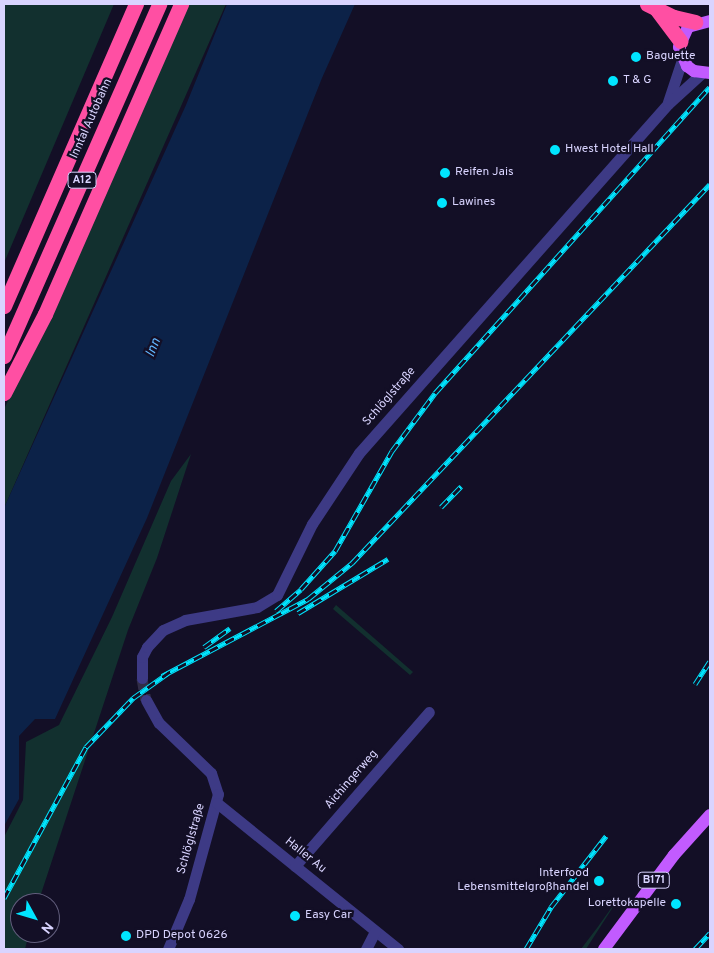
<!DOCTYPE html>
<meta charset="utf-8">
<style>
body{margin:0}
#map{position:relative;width:714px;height:953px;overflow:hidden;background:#130f26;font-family:Overpass,sans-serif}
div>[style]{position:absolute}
.green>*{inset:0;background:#12302f}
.water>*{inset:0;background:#0c2248}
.street-tunnel>*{height:11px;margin-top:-5.5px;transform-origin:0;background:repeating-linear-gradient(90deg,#312d47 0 11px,transparent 0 16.5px)}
.street>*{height:11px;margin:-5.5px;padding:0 5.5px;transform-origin:5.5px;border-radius:5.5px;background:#3d3a85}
.primary>*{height:12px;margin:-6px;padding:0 6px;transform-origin:6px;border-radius:6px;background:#c25bff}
.highway>*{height:15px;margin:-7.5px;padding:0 7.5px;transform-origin:7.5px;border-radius:7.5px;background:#ff4fa3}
.rail>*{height:5px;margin-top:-2.5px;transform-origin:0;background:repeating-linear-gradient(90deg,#130f26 0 9px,#00e5ff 0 18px);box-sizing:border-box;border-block:1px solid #00e5ff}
.dots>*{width:14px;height:14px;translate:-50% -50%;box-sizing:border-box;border:2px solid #130f26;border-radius:50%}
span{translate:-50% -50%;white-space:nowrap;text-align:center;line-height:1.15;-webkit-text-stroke:4.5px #130f26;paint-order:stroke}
.shield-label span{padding:1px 4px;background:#130f26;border:1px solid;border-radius:4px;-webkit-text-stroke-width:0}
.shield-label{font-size:11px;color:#d9d4ff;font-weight:700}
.poi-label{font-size:12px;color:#d9d4ff}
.left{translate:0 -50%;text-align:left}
.right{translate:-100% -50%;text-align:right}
.street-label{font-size:12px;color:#d9d4ff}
.water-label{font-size:14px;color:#62b6ff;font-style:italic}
.frame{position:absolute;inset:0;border:5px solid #d9d4ff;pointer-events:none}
.north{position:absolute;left:10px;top:893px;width:50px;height:50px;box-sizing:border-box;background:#130f26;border:1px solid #625e7d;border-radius:50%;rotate:129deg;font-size:14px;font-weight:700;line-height:20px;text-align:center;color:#d9d4ff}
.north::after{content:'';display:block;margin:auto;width:18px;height:22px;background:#00e5ff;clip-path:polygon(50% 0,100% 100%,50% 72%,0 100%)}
</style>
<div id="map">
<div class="green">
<i style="clip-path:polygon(4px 4px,114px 4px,4px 263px)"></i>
<i style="clip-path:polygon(189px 4px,226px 4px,4px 508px,4px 409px,52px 312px)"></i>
<i style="clip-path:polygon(191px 454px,157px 558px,128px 630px,38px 903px,20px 903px,20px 933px,29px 933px,25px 949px,4px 949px,4px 837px,23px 800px,26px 742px,59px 725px,112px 617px,171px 481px)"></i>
<i style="clip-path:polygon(336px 605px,413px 672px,410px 675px,333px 609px)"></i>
<i style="clip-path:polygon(622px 893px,586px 949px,581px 949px,597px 928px)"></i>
</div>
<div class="water">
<i style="clip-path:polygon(227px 4px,355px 4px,322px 78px,147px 518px,55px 719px,35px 719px,19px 736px,19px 799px,4px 826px,4px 508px,186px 105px)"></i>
</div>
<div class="street-tunnel">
<i style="left:142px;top:678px;width:22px;rotate:80deg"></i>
</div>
<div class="street">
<i style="left:668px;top:102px;width:44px;rotate:-71.6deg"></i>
<i style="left:142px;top:678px;width:21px;rotate:-90deg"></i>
<i style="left:142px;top:657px;width:11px;rotate:-63deg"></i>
<i style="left:147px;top:647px;width:23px;rotate:-47deg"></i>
<i style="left:163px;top:630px;width:24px;rotate:-24deg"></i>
<i style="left:185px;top:620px;width:73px;rotate:-10.2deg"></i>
<i style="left:257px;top:607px;width:23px;rotate:-31deg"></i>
<i style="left:277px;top:595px;width:79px;rotate:-63.8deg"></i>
<i style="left:312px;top:524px;width:85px;rotate:-56.5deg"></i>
<i style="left:359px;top:453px;width:466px;rotate:-48.5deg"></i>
<i style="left:668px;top:104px;width:46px;rotate:-42.4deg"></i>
<i style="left:146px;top:700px;width:26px;rotate:61deg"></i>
<i style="left:159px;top:723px;width:72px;rotate:43.9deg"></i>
<i style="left:211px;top:773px;width:22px;rotate:72deg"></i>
<i style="left:218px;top:794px;width:109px;rotate:105.4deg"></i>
<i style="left:189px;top:899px;width:54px;rotate:112.8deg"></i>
<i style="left:217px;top:803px;width:233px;rotate:38.9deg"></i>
<i style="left:295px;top:866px;width:204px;rotate:-49deg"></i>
<i style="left:366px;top:949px;width:20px;rotate:-63deg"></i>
</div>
<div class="primary">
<i style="left:710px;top:21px;width:23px;rotate:165deg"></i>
<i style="left:688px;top:27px;width:22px;rotate:114deg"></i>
<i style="left:679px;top:47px;width:21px;rotate:67deg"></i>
<i style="left:687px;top:66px;width:9px;rotate:36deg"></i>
<i style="left:694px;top:71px;width:16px;rotate:7deg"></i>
<i style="left:604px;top:949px;width:117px;rotate:-53.3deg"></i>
<i style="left:674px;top:855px;width:54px;rotate:-48deg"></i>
</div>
<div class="highway">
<i style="left:647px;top:4px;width:30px;rotate:26deg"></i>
<i style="left:674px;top:17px;width:22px;rotate:13deg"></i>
<i style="left:657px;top:10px;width:39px;rotate:53deg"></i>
<i style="left:4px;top:306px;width:330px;rotate:-66.4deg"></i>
<i style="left:4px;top:356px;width:385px;rotate:-66.2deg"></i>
<i style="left:4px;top:393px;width:89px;rotate:-62.6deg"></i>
<i style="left:45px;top:314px;width:339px;rotate:-66.3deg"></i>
</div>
<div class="rail">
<i style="left:441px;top:507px;width:29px;rotate:-46deg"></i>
<i style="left:276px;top:611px;width:33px;rotate:-41deg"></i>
<i style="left:301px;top:589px;width:51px;rotate:-48.2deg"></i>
<i style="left:335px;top:551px;width:115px;rotate:-60.3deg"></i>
<i style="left:392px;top:451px;width:72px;rotate:-53.4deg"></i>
<i style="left:435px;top:393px;width:411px;rotate:-48.1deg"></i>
<i style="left:298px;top:613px;width:105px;rotate:-31deg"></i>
<i style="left:204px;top:647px;width:32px;rotate:-36deg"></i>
<i style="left:162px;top:676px;width:165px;rotate:-27.8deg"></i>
<i style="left:308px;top:599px;width:57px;rotate:-39.3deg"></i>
<i style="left:352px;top:563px;width:521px;rotate:-46.63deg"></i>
<i style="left:695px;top:684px;width:27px;rotate:-57deg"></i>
<i style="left:4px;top:898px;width:172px;rotate:-61.5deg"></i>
<i style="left:86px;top:747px;width:68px;rotate:-46.2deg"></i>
<i style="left:133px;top:698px;width:43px;rotate:-35.5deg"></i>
<i style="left:526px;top:949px;width:49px;rotate:-59.2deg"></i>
<i style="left:551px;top:907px;width:90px;rotate:-52.2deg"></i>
<i style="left:695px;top:949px;width:22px;rotate:-47deg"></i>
</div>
<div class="dots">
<i style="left:636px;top:57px;background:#00e5ff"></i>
<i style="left:613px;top:81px;background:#00e5ff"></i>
<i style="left:555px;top:150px;background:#00e5ff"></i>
<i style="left:445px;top:173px;background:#00e5ff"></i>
<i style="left:442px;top:203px;background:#00e5ff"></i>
<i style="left:599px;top:881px;background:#00e5ff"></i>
<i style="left:676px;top:904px;background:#00e5ff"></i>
<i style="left:295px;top:916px;background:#00e5ff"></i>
<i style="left:126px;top:936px;background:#00e5ff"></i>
</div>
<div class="shield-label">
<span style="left:82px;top:180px">A12</span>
<span style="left:654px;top:880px">B171</span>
</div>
<div class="poi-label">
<span class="left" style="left:646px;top:57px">Baguette</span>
<span class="left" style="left:623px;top:81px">T &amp; G</span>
<span class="left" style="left:565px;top:150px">Hwest Hotel Hall</span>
<span class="left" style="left:455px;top:173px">Reifen Jais</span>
<span class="left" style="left:452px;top:203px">Lawines</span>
<span class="right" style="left:589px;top:881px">Interfood<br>Lebensmittelgroßhandel</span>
<span class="right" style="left:666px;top:904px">Lorettokapelle</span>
<span class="left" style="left:305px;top:916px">Easy Car</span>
<span class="left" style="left:136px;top:936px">DPD Depot 0626</span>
</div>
<div class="street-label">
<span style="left:92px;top:119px;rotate:-66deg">Inntal Autobahn</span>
<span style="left:390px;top:397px;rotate:-49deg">Schlöglstraße</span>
<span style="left:352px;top:780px;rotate:-49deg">Aichingerweg</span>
<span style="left:192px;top:839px;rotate:-74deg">Schlöglstraße</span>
<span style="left:305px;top:856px;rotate:39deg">Haller Au</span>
</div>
<div class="water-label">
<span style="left:154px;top:348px;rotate:-68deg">Inn</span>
</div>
<div class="frame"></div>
<div class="north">N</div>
</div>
